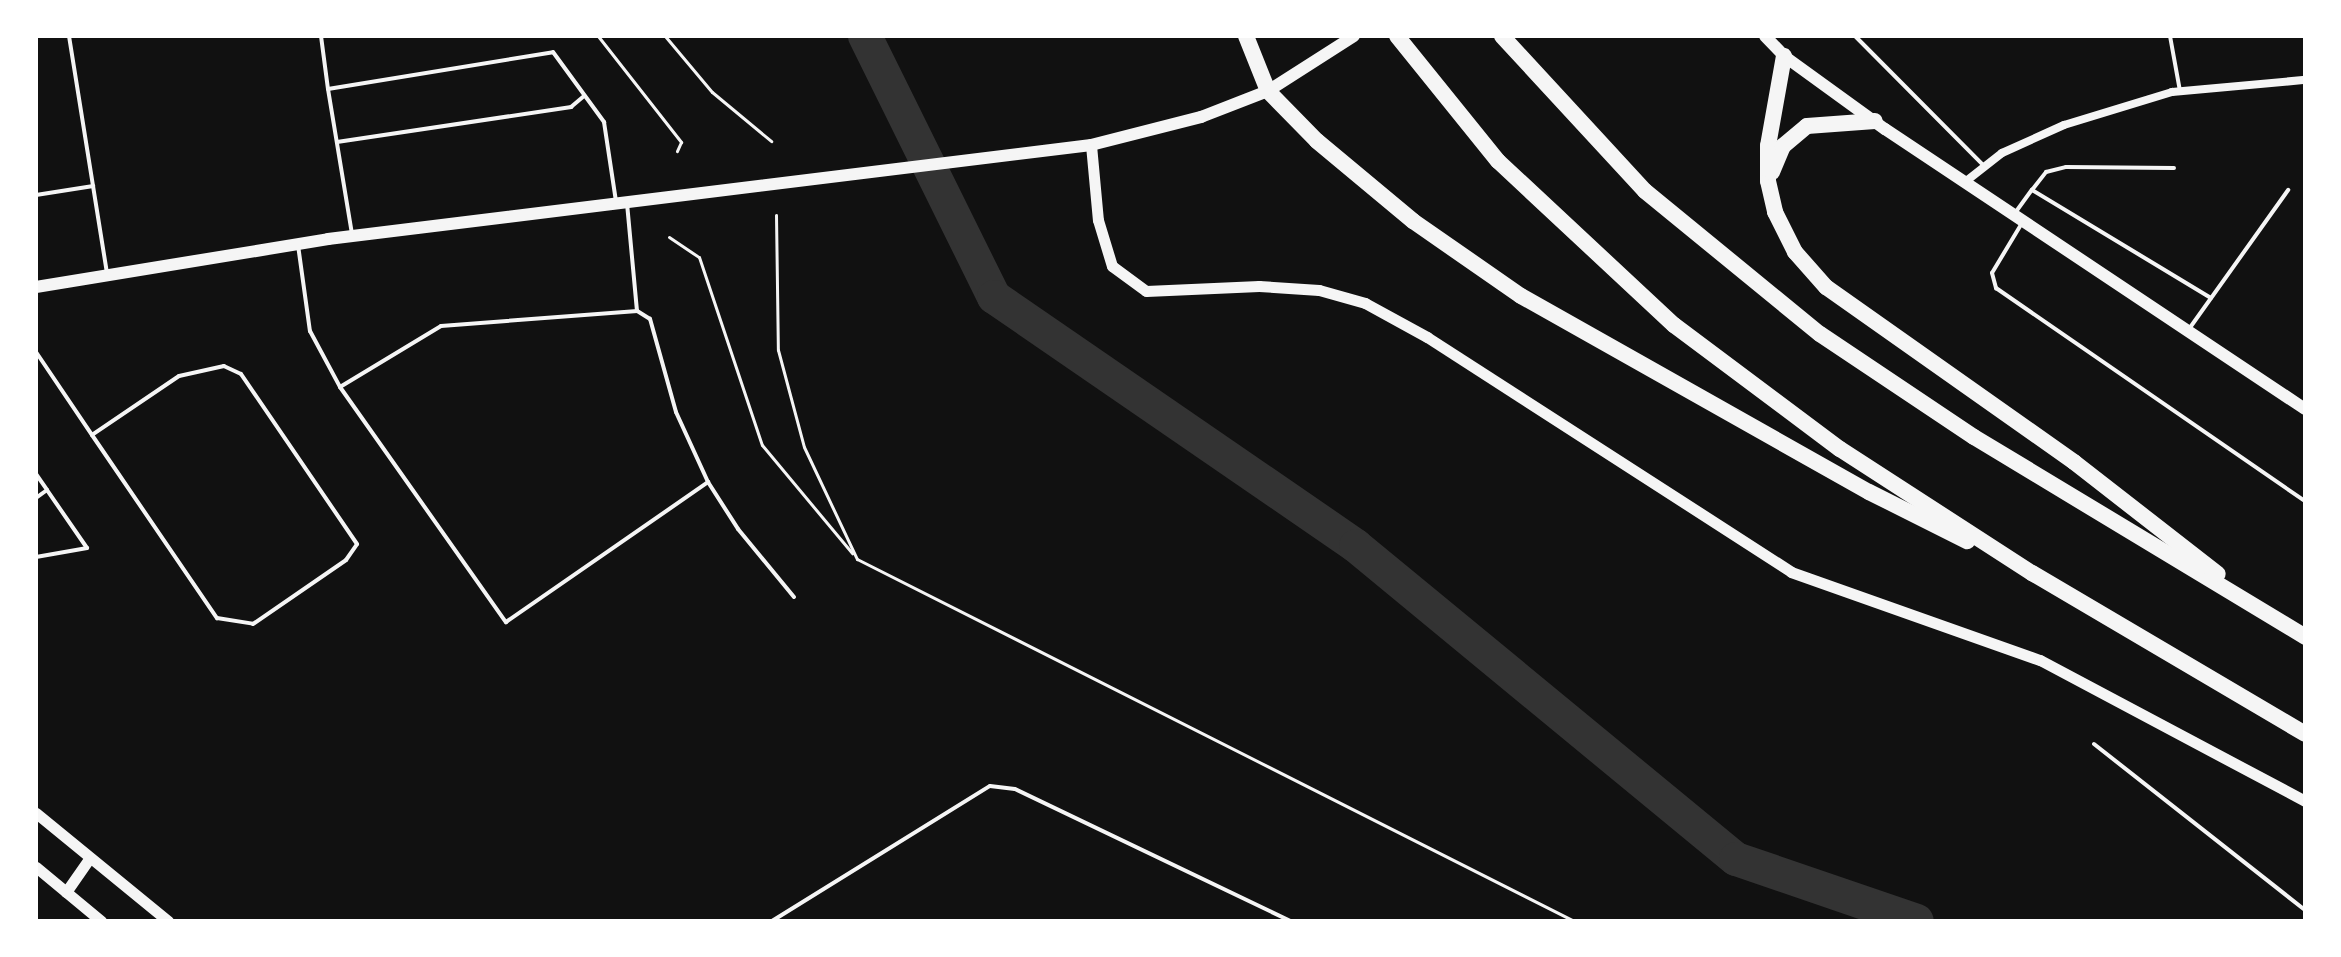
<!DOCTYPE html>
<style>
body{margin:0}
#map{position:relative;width:2341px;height:957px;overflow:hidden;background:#111;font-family:Helvetica,sans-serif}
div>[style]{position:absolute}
.river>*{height:34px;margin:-17px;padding:0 17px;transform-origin:17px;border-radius:17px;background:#333}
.path>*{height:3px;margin:-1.5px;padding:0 1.5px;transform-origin:1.5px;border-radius:1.5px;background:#f5f5f5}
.service>*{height:4px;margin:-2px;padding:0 2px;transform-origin:2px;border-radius:2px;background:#f5f5f5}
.minor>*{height:8px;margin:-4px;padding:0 4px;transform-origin:4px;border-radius:4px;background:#f5f5f5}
.tertiary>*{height:11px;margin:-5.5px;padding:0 5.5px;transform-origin:5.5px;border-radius:5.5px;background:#f5f5f5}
.secondary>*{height:12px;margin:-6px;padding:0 6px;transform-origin:6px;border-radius:6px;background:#f5f5f5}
.motorway>*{height:16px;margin:-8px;padding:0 8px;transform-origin:8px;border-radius:8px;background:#f5f5f5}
span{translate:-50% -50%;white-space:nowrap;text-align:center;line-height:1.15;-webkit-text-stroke:6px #fff;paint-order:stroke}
.frame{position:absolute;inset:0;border:38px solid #fff;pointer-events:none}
</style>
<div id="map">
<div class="river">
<i style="left:865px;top:36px;width:291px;rotate:63.7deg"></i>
<i style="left:994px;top:297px;width:439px;rotate:34.5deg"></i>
<i style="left:1356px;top:546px;width:492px;rotate:39.5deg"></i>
<i style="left:1736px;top:859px;width:191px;rotate:18.9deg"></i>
</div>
<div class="path">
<i style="left:598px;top:36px;width:135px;rotate:51.9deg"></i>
<i style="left:681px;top:142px;width:10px;rotate:114deg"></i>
<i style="left:665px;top:36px;width:73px;rotate:50deg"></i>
<i style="left:712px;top:92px;width:77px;rotate:39.7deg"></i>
<i style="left:776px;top:215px;width:135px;rotate:89.2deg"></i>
<i style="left:778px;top:350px;width:100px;rotate:75deg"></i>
<i style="left:804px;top:447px;width:124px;rotate:64.7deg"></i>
<i style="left:857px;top:559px;width:803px;rotate:26.79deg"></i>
<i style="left:669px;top:237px;width:36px;rotate:34deg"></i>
<i style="left:699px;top:257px;width:198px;rotate:71.5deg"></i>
<i style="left:762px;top:445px;width:141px;rotate:50.2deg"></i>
</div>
<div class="service">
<i style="left:69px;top:36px;width:241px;rotate:80.9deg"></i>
<i style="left:321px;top:36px;width:53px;rotate:82.5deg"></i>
<i style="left:1855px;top:36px;width:182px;rotate:45.2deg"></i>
<i style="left:2170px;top:36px;width:56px;rotate:79.7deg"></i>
<i style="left:337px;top:142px;width:237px;rotate:-8.5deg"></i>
<i style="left:571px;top:107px;width:17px;rotate:-40deg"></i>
<i style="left:2032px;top:190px;width:23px;rotate:-52deg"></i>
<i style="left:2046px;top:172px;width:21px;rotate:-14deg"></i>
<i style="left:2066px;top:167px;width:108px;rotate:0.5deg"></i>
<i style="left:36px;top:195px;width:58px;rotate:-9deg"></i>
<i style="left:2015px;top:213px;width:29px;rotate:-54deg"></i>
<i style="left:2032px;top:190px;width:209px;rotate:31.1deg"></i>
<i style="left:2022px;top:223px;width:58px;rotate:121deg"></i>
<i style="left:1992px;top:273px;width:16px;rotate:75deg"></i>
<i style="left:1996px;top:288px;width:375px;rotate:34.6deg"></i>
<i style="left:352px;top:234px;width:147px;rotate:-99.4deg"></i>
<i style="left:328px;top:89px;width:228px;rotate:-9.3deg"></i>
<i style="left:553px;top:52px;width:87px;rotate:53.9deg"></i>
<i style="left:604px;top:122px;width:80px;rotate:81.4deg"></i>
<i style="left:298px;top:245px;width:87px;rotate:82.1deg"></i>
<i style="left:310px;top:331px;width:64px;rotate:61.8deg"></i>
<i style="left:340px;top:387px;width:118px;rotate:-31.1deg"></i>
<i style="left:441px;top:326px;width:197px;rotate:-4.4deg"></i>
<i style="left:637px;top:311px;width:108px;rotate:-95.3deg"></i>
<i style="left:2189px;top:329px;width:171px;rotate:-54.5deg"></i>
<i style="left:36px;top:352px;width:100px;rotate:56deg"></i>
<i style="left:92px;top:435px;width:222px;rotate:55.7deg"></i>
<i style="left:217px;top:618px;width:36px;rotate:9deg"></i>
<i style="left:253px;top:624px;width:113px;rotate:-34.5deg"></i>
<i style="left:346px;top:560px;width:19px;rotate:-55deg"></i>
<i style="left:357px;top:544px;width:206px;rotate:-124.3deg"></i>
<i style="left:241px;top:374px;width:19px;rotate:-155deg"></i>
<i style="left:224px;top:366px;width:46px;rotate:167.5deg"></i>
<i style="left:179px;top:376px;width:105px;rotate:145.9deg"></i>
<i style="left:340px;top:387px;width:288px;rotate:54.8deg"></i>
<i style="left:506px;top:622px;width:246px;rotate:-34.7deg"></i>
<i style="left:708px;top:482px;width:77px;rotate:-114.6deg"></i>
<i style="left:676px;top:412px;width:97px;rotate:-105.6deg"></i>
<i style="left:650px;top:319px;width:15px;rotate:-148deg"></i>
<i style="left:36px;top:474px;width:19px;rotate:55deg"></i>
<i style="left:47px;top:490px;width:14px;rotate:144deg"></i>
<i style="left:708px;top:482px;width:56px;rotate:57.4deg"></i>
<i style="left:738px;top:529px;width:88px;rotate:50.5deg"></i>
<i style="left:36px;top:557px;width:52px;rotate:-10deg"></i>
<i style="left:87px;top:548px;width:70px;rotate:-124.6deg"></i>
<i style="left:2094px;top:744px;width:268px;rotate:38.2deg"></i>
<i style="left:772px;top:921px;width:256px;rotate:-31.8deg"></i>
<i style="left:990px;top:786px;width:25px;rotate:7deg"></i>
<i style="left:1015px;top:789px;width:306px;rotate:25.6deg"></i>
</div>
<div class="minor">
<i style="left:1965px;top:182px;width:47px;rotate:-38.1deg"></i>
<i style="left:2002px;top:153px;width:68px;rotate:-24.3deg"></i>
<i style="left:2064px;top:125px;width:113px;rotate:-17deg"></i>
<i style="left:2172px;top:92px;width:134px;rotate:-5.2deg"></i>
</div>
<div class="tertiary">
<i style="left:1091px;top:145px;width:75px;rotate:84.7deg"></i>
<i style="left:1098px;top:220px;width:48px;rotate:73.1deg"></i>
<i style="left:1112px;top:266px;width:42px;rotate:36.3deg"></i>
<i style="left:1146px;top:291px;width:113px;rotate:-2.5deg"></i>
<i style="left:1259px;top:286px;width:60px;rotate:3.8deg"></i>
<i style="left:1319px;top:290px;width:48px;rotate:15.8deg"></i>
<i style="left:1365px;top:303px;width:71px;rotate:28.7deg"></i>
<i style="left:1427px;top:337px;width:433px;rotate:32.8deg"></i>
<i style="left:1791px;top:572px;width:264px;rotate:19.5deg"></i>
<i style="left:2040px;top:660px;width:300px;rotate:28deg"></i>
<i style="left:36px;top:813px;width:171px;rotate:39.3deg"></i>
<i style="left:36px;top:867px;width:85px;rotate:39.7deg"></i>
<i style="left:66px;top:892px;width:40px;rotate:-55.1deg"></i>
</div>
<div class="secondary">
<i style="left:1765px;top:36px;width:28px;rotate:46deg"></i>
<i style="left:1784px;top:56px;width:125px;rotate:35.9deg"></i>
<i style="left:1885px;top:129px;width:505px;rotate:33.69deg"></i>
<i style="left:36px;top:287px;width:296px;rotate:-9.3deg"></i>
<i style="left:328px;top:239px;width:769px;rotate:-7.02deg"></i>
<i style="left:1091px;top:145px;width:114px;rotate:-14.3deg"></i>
<i style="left:1201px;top:117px;width:72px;rotate:-21.2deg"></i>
<i style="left:1268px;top:91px;width:102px;rotate:-32.6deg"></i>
</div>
<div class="motorway">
<i style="left:1246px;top:36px;width:59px;rotate:68.2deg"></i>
<i style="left:1268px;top:91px;width:70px;rotate:45.6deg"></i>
<i style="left:1317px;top:141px;width:125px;rotate:39.8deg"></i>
<i style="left:1413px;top:221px;width:131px;rotate:34.8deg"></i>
<i style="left:1521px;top:296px;width:399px;rotate:29.4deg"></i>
<i style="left:1869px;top:492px;width:110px;rotate:26.6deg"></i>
<i style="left:1397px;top:36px;width:161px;rotate:51.1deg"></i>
<i style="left:1498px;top:161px;width:241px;rotate:43deg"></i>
<i style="left:1674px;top:325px;width:207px;rotate:36.8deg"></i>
<i style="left:1840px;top:449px;width:229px;rotate:32.9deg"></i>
<i style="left:2032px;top:573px;width:317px;rotate:30.5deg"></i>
<i style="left:1502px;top:36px;width:211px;rotate:47.3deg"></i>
<i style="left:1645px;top:191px;width:226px;rotate:39.3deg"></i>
<i style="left:1820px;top:334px;width:185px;rotate:33.8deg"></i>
<i style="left:1974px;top:437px;width:387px;rotate:31.1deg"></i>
<i style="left:1784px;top:56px;width:91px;rotate:100.1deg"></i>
<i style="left:1768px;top:146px;width:35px;rotate:90deg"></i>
<i style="left:1768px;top:181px;width:32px;rotate:77deg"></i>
<i style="left:1775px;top:212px;width:45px;rotate:63.4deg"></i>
<i style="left:1795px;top:252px;width:47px;rotate:48.5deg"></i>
<i style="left:1826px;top:287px;width:304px;rotate:35.2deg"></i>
<i style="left:2074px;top:462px;width:182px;rotate:37.9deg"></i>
<i style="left:1772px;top:172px;width:28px;rotate:-67deg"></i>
<i style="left:1783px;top:146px;width:31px;rotate:-40deg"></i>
<i style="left:1807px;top:126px;width:68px;rotate:-4.2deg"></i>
</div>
<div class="frame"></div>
</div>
